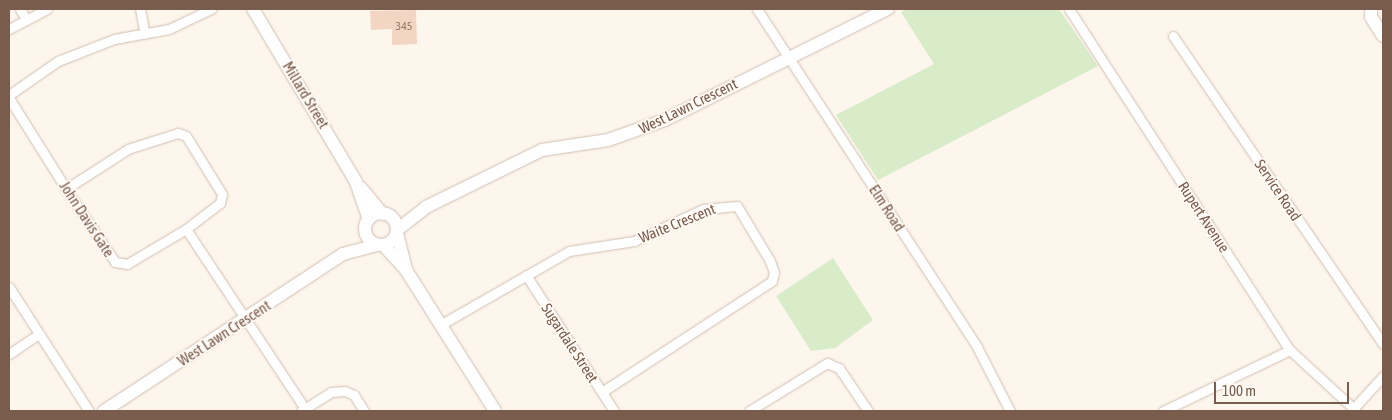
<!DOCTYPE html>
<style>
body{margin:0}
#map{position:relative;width:1392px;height:420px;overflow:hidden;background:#fdf6ec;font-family:"Asap Condensed",sans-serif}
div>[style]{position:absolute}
.green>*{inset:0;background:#d8ecc9}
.building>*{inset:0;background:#f3d5c3}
.roads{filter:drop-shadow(0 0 1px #d1beb0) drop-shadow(0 0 1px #d1beb0)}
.street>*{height:9px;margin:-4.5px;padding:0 4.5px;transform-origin:4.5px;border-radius:4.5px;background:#fff}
.secondary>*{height:12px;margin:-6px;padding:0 6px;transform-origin:6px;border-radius:6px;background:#fff}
.secondary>.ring{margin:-6px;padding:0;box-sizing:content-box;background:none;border:12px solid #fff;border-radius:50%}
span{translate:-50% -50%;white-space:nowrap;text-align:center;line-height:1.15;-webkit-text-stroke:4px #fffaf3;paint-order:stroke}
.number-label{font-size:12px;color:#987a6a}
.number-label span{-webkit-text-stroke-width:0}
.street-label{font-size:15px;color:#7a5c4d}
.frame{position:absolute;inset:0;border:10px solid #7a5c4d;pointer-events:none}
.scale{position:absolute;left:1214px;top:382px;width:135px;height:22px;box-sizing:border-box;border:2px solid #7a5c4d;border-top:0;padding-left:6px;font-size:15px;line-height:18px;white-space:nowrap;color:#7a5c4d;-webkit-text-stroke:4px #fffaf3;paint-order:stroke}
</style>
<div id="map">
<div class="green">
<i style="clip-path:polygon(907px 9px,1059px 9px,1098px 66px,878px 180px,836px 115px,934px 64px,901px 12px)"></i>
<i style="clip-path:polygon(833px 258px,873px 320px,835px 348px,811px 351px,776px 296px)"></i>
</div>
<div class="building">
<i style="clip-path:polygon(416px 10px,417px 44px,392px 45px,392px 29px,371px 30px,370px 11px)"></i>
</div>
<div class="roads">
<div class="street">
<i style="left:20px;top:9px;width:12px;rotate:59deg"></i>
<i style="left:140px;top:9px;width:25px;rotate:79deg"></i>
<i style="left:757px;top:9px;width:403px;rotate:56.9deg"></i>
<i style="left:977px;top:347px;width:72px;rotate:62.7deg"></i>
<i style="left:1069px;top:9px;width:406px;rotate:57.1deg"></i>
<i style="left:1290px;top:350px;width:90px;rotate:42.7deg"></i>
<i style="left:9px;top:29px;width:43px;rotate:-27.8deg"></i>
<i style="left:1173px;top:36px;width:373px;rotate:55.7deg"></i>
<i style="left:9px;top:95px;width:60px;rotate:-34.8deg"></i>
<i style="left:58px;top:61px;width:60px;rotate:-21.4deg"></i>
<i style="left:114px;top:39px;width:56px;rotate:-10.3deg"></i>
<i style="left:169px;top:29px;width:47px;rotate:-25.5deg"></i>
<i style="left:9px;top:98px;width:107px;rotate:57.9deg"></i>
<i style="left:66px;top:189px;width:88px;rotate:56.1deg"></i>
<i style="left:115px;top:262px;width:12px;rotate:9deg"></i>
<i style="left:127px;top:264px;width:69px;rotate:-30.7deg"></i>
<i style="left:186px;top:229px;width:43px;rotate:-37.4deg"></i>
<i style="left:220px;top:203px;width:9px;rotate:-77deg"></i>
<i style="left:222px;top:194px;width:68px;rotate:-121.8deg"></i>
<i style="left:186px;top:136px;width:9px;rotate:-159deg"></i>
<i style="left:178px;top:133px;width:52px;rotate:162.3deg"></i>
<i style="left:128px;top:149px;width:74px;rotate:147.2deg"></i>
<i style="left:186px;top:229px;width:216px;rotate:56.5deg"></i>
<i style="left:526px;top:275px;width:162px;rotate:57.1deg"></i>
<i style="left:9px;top:287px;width:148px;rotate:57.2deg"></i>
<i style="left:440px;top:325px;width:149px;rotate:-29.8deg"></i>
<i style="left:569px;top:251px;width:66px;rotate:-8.7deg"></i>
<i style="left:634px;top:241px;width:76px;rotate:-24.9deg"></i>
<i style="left:703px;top:209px;width:34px;rotate:-5deg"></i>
<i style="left:737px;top:206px;width:64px;rotate:59deg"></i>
<i style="left:770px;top:261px;width:12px;rotate:70deg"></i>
<i style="left:774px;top:272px;width:9px;rotate:103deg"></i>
<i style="left:772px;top:281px;width:203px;rotate:146.9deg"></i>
<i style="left:9px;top:354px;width:36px;rotate:-34deg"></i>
<i style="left:1353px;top:409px;width:45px;rotate:-47.7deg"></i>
<i style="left:301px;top:411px;width:36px;rotate:-32deg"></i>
<i style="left:331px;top:392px;width:14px;rotate:-4deg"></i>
<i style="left:345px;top:391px;width:10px;rotate:24deg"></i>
<i style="left:354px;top:395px;width:19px;rotate:58deg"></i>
<i style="left:749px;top:411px;width:92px;rotate:-31.6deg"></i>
<i style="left:827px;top:363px;width:13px;rotate:23deg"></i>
<i style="left:839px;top:368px;width:52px;rotate:56deg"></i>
<i style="left:1163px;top:411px;width:141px;rotate:-25.7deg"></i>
</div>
<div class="secondary">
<i style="left:253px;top:9px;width:201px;rotate:59.2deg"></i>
<i style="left:356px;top:182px;width:39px;rotate:71deg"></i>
<i style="left:1371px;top:9px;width:8px;rotate:90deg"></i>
<i style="left:1371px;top:17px;width:22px;rotate:58deg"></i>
<i style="left:361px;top:188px;width:34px;rotate:50deg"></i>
<i class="ring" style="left:365px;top:213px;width:20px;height:20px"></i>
<i style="left:397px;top:230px;width:37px;rotate:-38deg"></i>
<i style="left:426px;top:207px;width:129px;rotate:-26.2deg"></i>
<i style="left:542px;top:150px;width:67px;rotate:-8.6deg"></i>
<i style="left:608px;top:140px;width:60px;rotate:-19.3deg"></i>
<i style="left:665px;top:120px;width:249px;rotate:-26.5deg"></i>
<i style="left:397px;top:233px;width:36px;rotate:76deg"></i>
<i style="left:383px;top:245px;width:34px;rotate:47deg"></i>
<i style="left:406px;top:270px;width:167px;rotate:57.7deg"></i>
<i style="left:104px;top:411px;width:286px;rotate:-33.3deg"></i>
<i style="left:343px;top:254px;width:35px;rotate:-15deg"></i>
</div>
</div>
<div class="number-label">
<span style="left:404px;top:27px">345</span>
</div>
<div class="street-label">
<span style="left:306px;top:95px;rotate:59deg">Millard Street</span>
<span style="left:688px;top:106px;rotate:-26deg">West Lawn Crescent</span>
<span style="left:1278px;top:190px;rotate:56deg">Service Road</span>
<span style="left:887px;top:208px;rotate:57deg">Elm Road</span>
<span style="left:1204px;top:217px;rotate:57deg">Rupert Avenue</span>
<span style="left:87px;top:219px;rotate:57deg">John Davis Gate</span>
<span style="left:677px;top:223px;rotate:-22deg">Waite Crescent</span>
<span style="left:224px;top:333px;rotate:-33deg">West Lawn Crescent</span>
<span style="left:570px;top:343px;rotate:57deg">Sugardale Street</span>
</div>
<div class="frame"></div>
<div class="scale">100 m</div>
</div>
